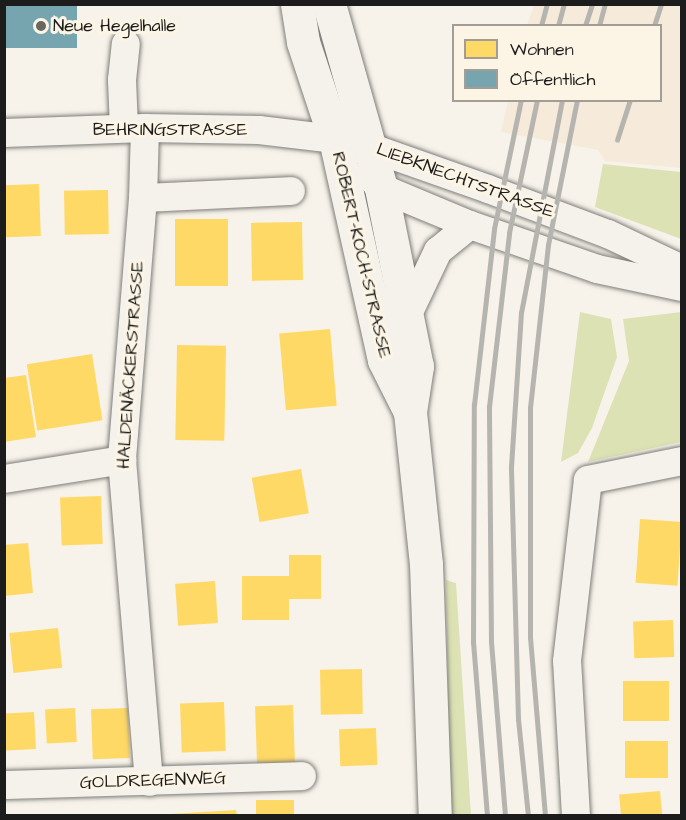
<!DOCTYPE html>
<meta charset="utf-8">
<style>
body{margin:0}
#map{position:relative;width:686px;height:820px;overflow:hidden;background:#f7f3ea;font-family:"Architects Daughter",sans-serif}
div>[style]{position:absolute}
.built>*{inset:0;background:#f6eada}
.green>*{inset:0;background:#dde2b4}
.homes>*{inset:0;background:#ffd966;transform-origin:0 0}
.public>*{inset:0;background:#76a5af;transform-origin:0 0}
.roads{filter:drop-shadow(0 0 2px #7f7d79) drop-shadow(0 0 2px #7f7d79)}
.minor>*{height:28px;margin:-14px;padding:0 14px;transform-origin:14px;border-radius:14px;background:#f5f2ec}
.major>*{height:33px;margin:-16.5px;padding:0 16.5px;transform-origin:16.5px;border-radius:16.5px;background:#f5f2ec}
.rail>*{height:4.5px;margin:-2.25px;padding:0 2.25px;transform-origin:2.25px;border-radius:2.25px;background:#b6b4af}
.dots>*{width:16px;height:16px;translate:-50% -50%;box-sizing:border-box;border:3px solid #fcf5e5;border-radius:50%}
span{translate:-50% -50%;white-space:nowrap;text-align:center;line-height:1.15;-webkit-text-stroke:6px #fcf5e5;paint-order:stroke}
.poi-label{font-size:18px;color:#1c1c1c}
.left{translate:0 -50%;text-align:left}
.street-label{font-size:18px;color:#1c1c1c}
.frame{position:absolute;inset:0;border:6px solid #1c1c1c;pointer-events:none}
.legend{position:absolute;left:452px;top:24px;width:210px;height:78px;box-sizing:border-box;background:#fcf5e5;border:2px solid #a29e95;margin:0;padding:8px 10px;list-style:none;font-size:18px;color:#1c1c1c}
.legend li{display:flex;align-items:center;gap:12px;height:30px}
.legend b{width:30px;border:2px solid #a29e95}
</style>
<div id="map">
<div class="built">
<i style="clip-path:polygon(534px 5px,681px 5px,681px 168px,605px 161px,598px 150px,501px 132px,508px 101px,660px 100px,660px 26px,527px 25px)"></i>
</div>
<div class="green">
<i style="clip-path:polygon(603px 164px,681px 172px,681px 239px,595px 207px)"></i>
<i style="clip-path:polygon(580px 312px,611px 319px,617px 357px,592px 428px,578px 453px,561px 462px)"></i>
<i style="clip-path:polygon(681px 312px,681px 442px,588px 462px,629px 361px,623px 319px)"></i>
<i style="clip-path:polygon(446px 580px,456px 583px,471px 815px,450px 815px)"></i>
</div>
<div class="homes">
<i style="left:39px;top:184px;width:52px;height:35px;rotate:88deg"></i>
<i style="left:108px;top:190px;width:44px;height:44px;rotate:89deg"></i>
<i style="left:175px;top:219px;width:53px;height:67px"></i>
<i style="left:302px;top:222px;width:58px;height:51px;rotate:89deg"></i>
<i style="left:330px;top:329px;width:77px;height:51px;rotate:85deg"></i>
<i style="left:177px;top:345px;width:49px;height:95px;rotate:1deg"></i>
<i style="left:92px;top:354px;width:67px;height:66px;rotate:81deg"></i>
<i style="clip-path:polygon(26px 375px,36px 437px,4px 442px,4px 378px)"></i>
<i style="left:301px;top:469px;width:45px;height:50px;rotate:80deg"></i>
<i style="left:101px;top:496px;width:48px;height:41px;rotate:88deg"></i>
<i style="left:640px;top:519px;width:42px;height:64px;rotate:4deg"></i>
<i style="clip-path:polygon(28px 543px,33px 593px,4px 596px,4px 545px)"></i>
<i style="clip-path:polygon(289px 555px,321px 555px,321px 599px,289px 599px,289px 620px,242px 620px,242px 576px,289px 576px)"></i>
<i style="left:215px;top:581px;width:42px;height:40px;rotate:86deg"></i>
<i style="left:673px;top:620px;width:37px;height:40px;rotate:88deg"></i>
<i style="left:58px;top:628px;width:40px;height:49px;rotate:84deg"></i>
<i style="left:362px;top:669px;width:45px;height:42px;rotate:89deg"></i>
<i style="left:623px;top:681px;width:46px;height:40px"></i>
<i style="left:224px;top:702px;width:49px;height:44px;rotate:88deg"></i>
<i style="left:293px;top:705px;width:62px;height:38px;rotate:88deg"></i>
<i style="left:75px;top:708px;width:34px;height:30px;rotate:87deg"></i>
<i style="left:128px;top:708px;width:50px;height:37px;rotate:88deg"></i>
<i style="left:34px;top:712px;width:37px;height:30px;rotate:87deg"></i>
<i style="left:376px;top:728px;width:37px;height:37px;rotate:88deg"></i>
<i style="left:625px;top:741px;width:43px;height:37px"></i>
<i style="left:660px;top:791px;width:25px;height:41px;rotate:85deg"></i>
<i style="left:256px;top:800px;width:38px;height:16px"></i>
<i style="clip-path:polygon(236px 810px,237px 816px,170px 816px,170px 814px)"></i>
</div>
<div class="public">
<i style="left:4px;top:4px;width:73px;height:44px"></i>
</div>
<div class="roads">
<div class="minor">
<i style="left:124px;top:128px;width:48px;rotate:-92.4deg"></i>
<i style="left:122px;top:80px;width:36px;rotate:-84deg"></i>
<i style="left:145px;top:128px;width:70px;rotate:91.6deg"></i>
<i style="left:143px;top:198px;width:263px;rotate:94.6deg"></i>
<i style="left:122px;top:460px;width:323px;rotate:85.2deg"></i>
<i style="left:4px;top:133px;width:141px;rotate:-2deg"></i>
<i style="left:145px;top:128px;width:114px;rotate:1deg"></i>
<i style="left:259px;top:130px;width:77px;rotate:6.8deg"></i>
<i style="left:335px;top:139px;width:35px;rotate:13deg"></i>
<i style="left:369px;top:147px;width:126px;rotate:19.4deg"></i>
<i style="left:488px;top:189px;width:128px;rotate:20.6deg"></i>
<i style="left:608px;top:234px;width:82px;rotate:25.3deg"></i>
<i style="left:369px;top:176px;width:17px;rotate:45deg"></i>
<i style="left:381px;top:188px;width:96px;rotate:22.6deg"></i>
<i style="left:470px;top:225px;width:134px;rotate:19.1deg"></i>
<i style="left:597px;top:269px;width:87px;rotate:12deg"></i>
<i style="left:143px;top:198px;width:148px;rotate:-2.7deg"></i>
<i style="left:409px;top:312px;width:68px;rotate:-64.6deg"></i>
<i style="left:438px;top:251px;width:41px;rotate:-39.1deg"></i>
<i style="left:4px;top:479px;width:120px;rotate:-9.1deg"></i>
<i style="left:4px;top:785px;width:298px;rotate:-1.7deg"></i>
<i style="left:576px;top:816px;width:155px;rotate:-93.3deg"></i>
<i style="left:567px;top:661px;width:182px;rotate:-83.4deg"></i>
<i style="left:588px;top:480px;width:96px;rotate:-11.4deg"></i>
</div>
<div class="major">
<i style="left:297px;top:4px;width:38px;rotate:81deg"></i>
<i style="left:303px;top:42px;width:102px;rotate:71.7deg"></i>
<i style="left:335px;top:139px;width:226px;rotate:77.5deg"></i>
<i style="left:384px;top:360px;width:58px;rotate:63.4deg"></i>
<i style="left:329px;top:4px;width:191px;rotate:74.2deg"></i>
<i style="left:381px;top:188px;width:182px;rotate:78.6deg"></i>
<i style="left:417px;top:366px;width:47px;rotate:98.7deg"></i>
<i style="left:410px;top:412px;width:153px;rotate:84deg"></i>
<i style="left:426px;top:564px;width:252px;rotate:88deg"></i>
</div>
</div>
<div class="rail">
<i style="left:541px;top:26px;width:23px;rotate:-75deg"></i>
<i style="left:558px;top:26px;width:23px;rotate:-75deg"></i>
<i style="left:585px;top:26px;width:23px;rotate:-72deg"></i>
<i style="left:599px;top:26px;width:23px;rotate:-75deg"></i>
<i style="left:654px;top:26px;width:23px;rotate:-72deg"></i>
<i style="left:617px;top:140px;width:42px;rotate:-72deg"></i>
<i style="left:487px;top:816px;width:174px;rotate:-94.6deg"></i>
<i style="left:473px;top:643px;width:238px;rotate:-89.8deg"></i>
<i style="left:474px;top:405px;width:177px;rotate:-83.5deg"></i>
<i style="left:494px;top:229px;width:132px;rotate:-78.2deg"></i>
<i style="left:505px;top:816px;width:175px;rotate:-94.6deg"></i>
<i style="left:491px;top:642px;width:235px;rotate:-90.5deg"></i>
<i style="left:489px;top:407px;width:175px;rotate:-83.4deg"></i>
<i style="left:509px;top:233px;width:136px;rotate:-78.1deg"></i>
<i style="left:528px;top:816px;width:97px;rotate:-95.9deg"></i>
<i style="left:518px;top:720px;width:253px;rotate:-91.6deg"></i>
<i style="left:511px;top:467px;width:154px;rotate:-86.3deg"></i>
<i style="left:521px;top:313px;width:217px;rotate:-79.1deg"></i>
<i style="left:545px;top:816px;width:179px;rotate:-94.8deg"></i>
<i style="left:530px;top:638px;width:230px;rotate:-90deg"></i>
<i style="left:530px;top:408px;width:164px;rotate:-83.7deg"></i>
<i style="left:548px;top:245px;width:148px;rotate:-78.7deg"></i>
</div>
<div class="dots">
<i style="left:41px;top:26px;background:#696764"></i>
</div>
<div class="poi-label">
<span class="left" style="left:53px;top:26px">Neue Hegelhalle</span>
</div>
<div class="street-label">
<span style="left:170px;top:130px">BEHRINGSTRASSE</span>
<span style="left:465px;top:181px;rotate:20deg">LIEBKNECHTSTRASSE</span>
<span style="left:361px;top:255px;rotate:77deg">ROBERT-KOCH-STRASSE</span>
<span style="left:131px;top:365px;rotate:-86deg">HALDENÄCKERSTRASSE</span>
<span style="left:153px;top:781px;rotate:-2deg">GOLDREGENWEG</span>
</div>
<div class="frame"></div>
<ul class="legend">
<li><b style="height:16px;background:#ffd966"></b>Wohnen</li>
<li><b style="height:16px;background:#76a5af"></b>Öffentlich</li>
</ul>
</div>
